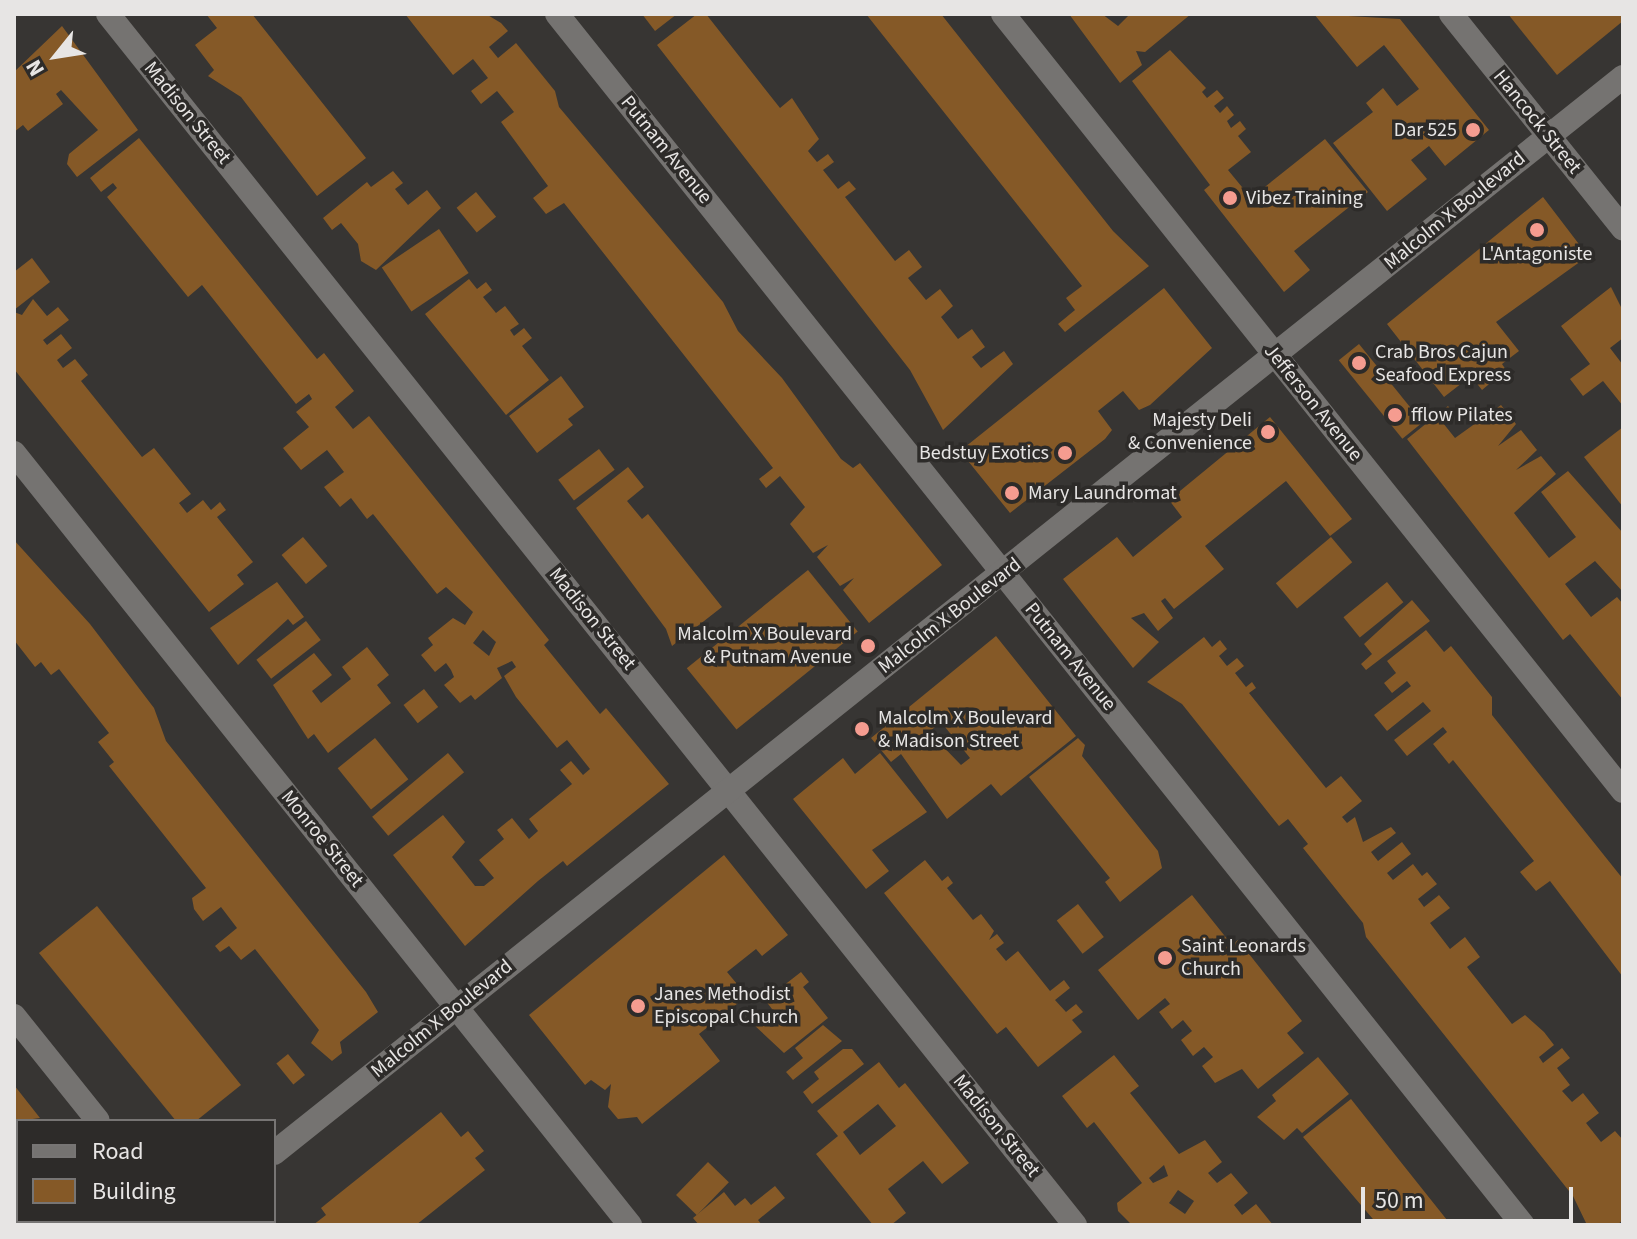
<!DOCTYPE html>
<style>
body{margin:0}
#map{position:relative;width:1637px;height:1239px;overflow:hidden;background:#373533;font-family:"Source Sans 3",sans-serif}
div>[style]{position:absolute}
.building>*{inset:0;background:#855927;transform-origin:0 0}
.minor>*{height:24px;margin:-12px;padding:0 12px;transform-origin:12px;border-radius:12px;background:#757371}
.dots>*{width:22px;height:22px;translate:-50% -50%;box-sizing:border-box;border:4px solid #2d2b29;border-radius:50%}
span{translate:-50% -50%;white-space:nowrap;text-align:center;line-height:1.15;-webkit-text-stroke:7px #2d2b29;paint-order:stroke}
.street-label{font-size:20px;color:#e7e5e4}
.poi-label{font-size:20px;color:#e7e5e4}
.right{translate:-100% -50%;text-align:right}
.left{translate:0 -50%;text-align:left}
.frame{position:absolute;inset:0;border:16px solid #e7e5e4;pointer-events:none}
.legend{position:absolute;left:16px;top:1119px;width:260px;height:104px;box-sizing:border-box;background:#2d2b29;border:2px solid #777574;margin:0;padding:10px 14px;list-style:none;font-size:24px;color:#e7e5e4}
.legend li{display:flex;align-items:center;gap:16px;height:40px}
.legend b{width:40px;border:2px solid #777574}
.north{position:absolute;left:16px;top:16px;width:80px;height:80px;-webkit-text-stroke:6px #2d2b29;paint-order:stroke;rotate:240deg;font-size:22px;font-weight:700;line-height:32px;text-align:center;color:#e7e5e4}
.north::after{content:'';display:block;margin:auto;width:28px;height:36px;background:#e7e5e4;clip-path:polygon(50% 0,100% 100%,50% 72%,0 100%)}
.scale{position:absolute;left:1361px;top:1187px;width:212px;height:36px;box-sizing:border-box;border:4px solid #e7e5e4;border-top:0;padding-left:10px;font-size:24px;line-height:28px;white-space:nowrap;color:#e7e5e4;-webkit-text-stroke:6px #2d2b29;paint-order:stroke}
</style>
<div id="map">
<div class="building">
<i style="clip-path:polygon(206px 14px,252px 14px,366px 158px,317px 196px,241px 97px,208px 76px,214px 70px,195px 45px,217px 28px)"></i>
<i style="clip-path:polygon(405px 14px,486px 14px,501px 23px,508px 31px,489px 47px,498px 58px,516px 43px,555px 91px,559px 107px,723px 302px,738px 331px,782px 378px,841px 459px,853px 468px,860px 463px,942px 565px,869px 623px,843px 590px,854px 578px,840px 586px,817px 557px,828px 545px,813px 553px,790px 524px,805px 507px,780px 476px,766px 488px,759px 479px,773px 468px,564px 203px,546px 214px,533px 198px,548px 186px,501px 122px,514px 112px,497px 91px,481px 104px,471px 91px,488px 78px,473px 59px,453px 75px)"></i>
<i style="clip-path:polygon(642px 14px,677px 14px,655px 31px)"></i>
<i style="clip-path:polygon(697px 14px,706px 14px,780px 108px,792px 98px,819px 139px,808px 151px,817px 162px,828px 154px,834px 162px,823px 170px,838px 189px,849px 181px,856px 189px,845px 197px,895px 261px,909px 250px,922px 267px,908px 278px,926px 300px,940px 289px,947px 298px,953px 306px,941px 317px,958px 339px,972px 329px,985px 347px,972px 357px,981px 368px,1004px 351px,1013px 364px,943px 430px,910px 370px,657px 45px)"></i>
<i style="clip-path:polygon(866px 14px,941px 14px,1113px 231px,1149px 266px,1065px 332px,1058px 324px,1075px 310px,1066px 298px,1082px 286px)"></i>
<i style="clip-path:polygon(1069px 14px,1102px 14px,1118px 26px,1130px 14px,1191px 14px,1145px 52px,1136px 51px,1142px 65px,1120px 83px)"></i>
<i style="clip-path:polygon(1314px 14px,1400px 19px,1489px 130px,1445px 166px,1429px 146px,1411px 160px,1427px 179px,1387px 211px,1333px 143px,1373px 112px,1366px 103px,1383px 88px,1397px 106px,1419px 89px,1384px 45px,1357px 67px)"></i>
<i style="clip-path:polygon(1508px 14px,1623px 14px,1623px 21px,1557px 75px)"></i>
<i style="clip-path:polygon(62px 26px,138px 130px,77px 177px,67px 164px,69px 154px,98px 130px,61px 90px,56px 94px,63px 104px,28px 131px,23px 125px,14px 132px,14px 72px)"></i>
<i style="clip-path:polygon(1170px 50px,1206px 88px,1202px 92px,1207px 98px,1217px 90px,1224px 98px,1214px 106px,1220px 113px,1227px 106px,1234px 115px,1227px 121px,1231px 128px,1240px 121px,1246px 129px,1238px 136px,1251px 152px,1228px 170px,1251px 198px,1325px 139px,1368px 192px,1294px 251px,1310px 270px,1284px 292px,1204px 190px,1210px 185px,1132px 81px)"></i>
<i style="clip-path:polygon(evenodd,139px 138px,317px 359px,324px 353px,354px 391px,335px 407px,353px 429px,369px 416px,549px 640px,544px 645px,600px 714px,606px 708px,669px 784px,567px 866px,563px 861px,538px 881px,465px 946px,393px 855px,443px 815px,465px 842px,452px 857px,475px 886px,484px 886px,494px 878px,479px 860px,504px 839px,497px 830px,512px 818px,529px 839px,538px 831px,529px 819px,572px 784px,560px 770px,571px 761px,583px 775px,590px 769px,567px 740px,557px 748px,516px 697px,504px 676px,516px 667px,512px 661px,497px 668px,502px 678px,475px 700px,471px 695px,460px 703px,444px 685px,454px 677px,451px 670px,446px 663px,435px 672px,421px 655px,433px 645px,428px 638px,453px 618px,465px 625px,473px 612px,446px 587px,437px 594px,373px 514px,367px 519px,351px 498px,340px 507px,324px 487px,344px 472px,327px 450px,301px 470px,283px 448px,309px 427px,296px 412px,312px 399px,309px 394px,296px 404px,202px 285px,188px 297px,107px 197px,117px 188px,113px 183px,101px 192px,90px 178px,139px 138px,483px 630px,496px 642px,489px 656px,473px 643px,483px 630px)"></i>
<i style="clip-path:polygon(393px 171px,403px 183px,395px 189px,408px 205px,427px 190px,441px 208px,376px 270px,361px 261px,358px 244px,341px 223px,332px 230px,323px 218px,367px 182px,371px 187px)"></i>
<i style="left:476px;top:192px;width:32px;height:25px;rotate:51deg"></i>
<i style="clip-path:polygon(1543px 197px,1588px 256px,1496px 322px,1519px 351px,1502px 364px,1506px 370px,1482px 390px,1471px 376px,1444px 397px,1387px 324px)"></i>
<i style="left:439px;top:229px;width:53px;height:69px;rotate:56deg"></i>
<i style="clip-path:polygon(32px 258px,50px 282px,14px 310px,14px 272px)"></i>
<i style="clip-path:polygon(469px 279px,477px 289px,486px 282px,492px 290px,483px 297px,496px 313px,505px 306px,519px 324px,510px 330px,514px 336px,524px 328px,532px 338px,522px 346px,549px 380px,506px 415px,425px 314px)"></i>
<i style="clip-path:polygon(1611px 287px,1623px 311px,1623px 338px,1610px 348px,1623px 365px,1623px 406px,1603px 381px,1583px 396px,1570px 379px,1590px 364px,1561px 326px)"></i>
<i style="clip-path:polygon(1164px 288px,1212px 348px,1150px 405px,1139px 410px,1123px 391px,1098px 411px,1112px 430px,1105px 439px,1010px 513px,960px 451px)"></i>
<i style="clip-path:polygon(33px 299px,47px 316px,58px 307px,69px 320px,43px 340px,47px 345px,61px 334px,72px 348px,57px 360px,63px 368px,75px 359px,88px 375px,81px 381px,142px 457px,154px 448px,191px 494px,179px 503px,187px 513px,203px 500px,211px 510px,220px 502px,226px 510px,217px 517px,253px 562px,237px 575px,244px 584px,209px 612px,14px 369px,14px 312px,22px 315px)"></i>
<i style="left:1359px;top:344px;width:101px;height:26px;rotate:51deg"></i>
<i style="clip-path:polygon(561px 376px,584px 407px,568px 419px,573px 425px,537px 453px,509px 416px)"></i>
<i style="clip-path:polygon(1501px 405px,1516px 424px,1498px 446px,1521px 430px,1537px 450px,1516px 470px,1541px 456px,1556px 474px,1514px 513px,1549px 558px,1576px 537px,1541px 492px,1568px 471px,1623px 533px,1623px 592px,1595px 561px,1565px 584px,1591px 617px,1617px 597px,1623px 604px,1623px 700px,1570px 634px,1563px 640px,1407px 439px,1448px 406px,1454px 414px,1443px 423px,1455px 438px)"></i>
<i style="clip-path:polygon(1270px 417px,1352px 519px,1330px 536px,1286px 481px,1205px 546px,1224px 569px,1174px 609px,1165px 598px,1161px 601px,1173px 618px,1158px 631px,1144px 613px,1131px 618px,1159px 642px,1133px 668px,1063px 579px,1117px 537px,1133px 557px,1182px 517px,1169px 500px)"></i>
<i style="clip-path:polygon(1623px 427px,1623px 507px,1584px 457px)"></i>
<i style="left:599px;top:449px;width:26px;height:51px;rotate:53deg"></i>
<i style="clip-path:polygon(628px 467px,644px 487px,627px 501px,642px 519px,648px 514px,722px 607px,672px 646px,666px 629px,576px 508px)"></i>
<i style="left:303px;top:537px;width:38px;height:28px;rotate:50deg"></i>
<i style="left:1331px;top:537px;width:33px;height:72px;rotate:50deg"></i>
<i style="clip-path:polygon(14px 540px,90px 624px,154px 708px,166px 741px,366px 992px,378px 1012px,340px 1042px,342px 1053px,332px 1061px,311px 1043px,319px 1030px,255px 949px,241px 960px,229px 946px,220px 952px,215px 946px,237px 928px,221px 907px,203px 921px,194px 909px,192px 898px,206px 888px,109px 766px,114px 762px,98px 742px,109px 733px,59px 669px,51px 675px,41px 662px,35px 667px,14px 640px)"></i>
<i style="left:808px;top:570px;width:79px;height:156px;rotate:51deg"></i>
<i style="clip-path:polygon(277px 582px,304px 617px,293px 625px,288px 619px,238px 665px,210px 628px)"></i>
<i style="left:1387px;top:582px;width:26px;height:56px;rotate:51deg"></i>
<i style="clip-path:polygon(1412px 600px,1430px 621px,1366px 670px,1361px 664px,1372px 654px,1364px 644px)"></i>
<i style="left:306px;top:621px;width:24px;height:63px;rotate:52deg"></i>
<i style="clip-path:polygon(1426px 630px,1444px 652px,1451px 646px,1492px 697px,1492px 715px,1623px 879px,1623px 977px,1550px 881px,1536px 891px,1520px 872px,1534px 861px,1453px 760px,1449px 764px,1433px 744px,1447px 732px,1443px 727px,1407px 756px,1394px 740px,1431px 711px,1423px 702px,1387px 731px,1374px 715px,1411px 686px,1407px 681px,1392px 693px,1384px 683px,1396px 673px,1387px 661px)"></i>
<i style="clip-path:polygon(evenodd,996px 636px,1076px 736px,1001px 796px,991px 784px,947px 819px,901px 754px,891px 762px,871px 738px,996px 636px,941px 722px,970px 758px,961px 765px,929px 732px,941px 722px)"></i>
<i style="clip-path:polygon(1204px 637px,1212px 647px,1220px 640px,1227px 649px,1219px 656px,1227px 666px,1237px 658px,1244px 666px,1235px 673px,1246px 687px,1252px 682px,1256px 688px,1249px 693px,1326px 788px,1341px 776px,1362px 801px,1342px 817px,1347px 823px,1355px 817px,1363px 842px,1391px 827px,1396px 833px,1371px 852px,1378px 861px,1402px 842px,1411px 854px,1387px 873px,1393px 880px,1413px 864px,1422px 876px,1427px 872px,1437px 884px,1418px 899px,1424px 907px,1439px 895px,1450px 908px,1430px 923px,1450px 949px,1465px 937px,1480px 957px,1467px 967px,1512px 1024px,1525px 1015px,1544px 1032px,1554px 1045px,1539px 1057px,1543px 1063px,1562px 1048px,1570px 1058px,1557px 1068px,1570px 1085px,1562px 1091px,1572px 1102px,1583px 1093px,1599px 1113px,1586px 1123px,1601px 1142px,1615px 1131px,1623px 1140px,1623px 1220px,1617px 1225px,1587px 1225px,1573px 1196px,1366px 937px,1363px 923px,1303px 848px,1308px 844px,1288px 819px,1279px 826px,1182px 704px,1147px 682px)"></i>
<i style="clip-path:polygon(367px 647px,389px 675px,377px 685px,391px 703px,328px 753px,314px 734px,308px 739px,273px 685px,314px 653px,332px 675px,312px 691px,321px 703px,351px 679px,342px 667px)"></i>
<i style="left:424px;top:689px;width:23px;height:26px;rotate:52deg"></i>
<i style="left:375px;top:738px;width:53px;height:48px;rotate:51deg"></i>
<i style="clip-path:polygon(1078px 738px,1085px 745px,1082px 756px,1158px 851px,1162px 868px,1120px 902px,1105px 882px,1110px 878px,1029px 777px)"></i>
<i style="left:448px;top:753px;width:25px;height:99px;rotate:50deg"></i>
<i style="clip-path:polygon(880px 753px,927px 812px,872px 850px,889px 871px,866px 889px,793px 799px,843px 758px,855px 774px)"></i>
<i style="clip-path:polygon(724px 855px,788px 935px,762px 956px,756px 949px,727px 972px,747px 996px,699px 1034px,720px 1061px,642px 1124px,637px 1117px,618px 1119px,608px 1107px,611px 1084px,605px 1090px,591px 1080px,585px 1085px,529px 1015px)"></i>
<i style="clip-path:polygon(925px 860px,942px 881px,948px 876px,953px 883px,947px 888px,973px 920px,981px 914px,994px 931px,989px 940px,997px 934px,1004px 943px,996px 949px,1006px 961px,1018px 951px,1050px 991px,1064px 980px,1070px 988px,1055px 1000px,1066px 1012px,1076px 1004px,1083px 1012px,1072px 1020px,1082px 1032px,1038px 1067px,1006px 1027px,997px 1034px,884px 893px)"></i>
<i style="clip-path:polygon(1192px 895px,1232px 945px,1238px 940px,1302px 1021px,1287px 1033px,1304px 1053px,1258px 1089px,1242px 1069px,1215px 1083px,1202px 1066px,1213px 1057px,1204px 1047px,1193px 1056px,1181px 1040px,1192px 1031px,1183px 1020px,1172px 1029px,1159px 1012px,1170px 1004px,1165px 998px,1138px 1020px,1098px 970px)"></i>
<i style="left:1078px;top:904px;width:42px;height:27px;rotate:52deg"></i>
<i style="clip-path:polygon(97px 906px,241px 1085px,196px 1121px,176px 1121px,39px 953px)"></i>
<i style="clip-path:polygon(801px 972px,809px 982px,803px 987px,828px 1018px,784px 1053px,753px 1024px,772px 1009px,765px 1000px)"></i>
<i style="clip-path:polygon(823px 1025px,842px 1041px,793px 1080px,786px 1072px,803px 1058px,795px 1048px)"></i>
<i style="clip-path:polygon(843px 1049px,852px 1049px,864px 1064px,812px 1104px,803px 1092px,819px 1079px,814px 1072px)"></i>
<i style="left:288px;top:1054px;width:27px;height:15px;rotate:51deg"></i>
<i style="clip-path:polygon(evenodd,1114px 1055px,1139px 1086px,1130px 1093px,1179px 1154px,1205px 1140px,1222px 1162px,1208px 1173px,1217px 1183px,1231px 1173px,1248px 1193px,1234px 1205px,1242px 1215px,1256px 1204px,1273px 1225px,1132px 1225px,1118px 1211px,1117px 1203px,1142px 1183px,1094px 1122px,1087px 1128px,1062px 1096px,1114px 1055px,1164px 1165px,1168px 1176px,1153px 1183px,1149px 1178px,1164px 1165px,1114px 1055px,1178px 1190px,1194px 1201px,1185px 1214px,1169px 1203px,1178px 1190px)"></i>
<i style="clip-path:polygon(1318px 1057px,1349px 1094px,1302px 1133px,1297px 1128px,1284px 1140px,1257px 1117px,1276px 1101px,1272px 1095px)"></i>
<i style="clip-path:polygon(evenodd,879px 1062px,899px 1088px,905px 1083px,969px 1163px,942px 1184px,923px 1161px,888px 1189px,906px 1213px,891px 1225px,873px 1225px,816px 1154px,838px 1136px,817px 1111px,879px 1062px,878px 1104px,896px 1126px,860px 1155px,843px 1132px,878px 1104px)"></i>
<i style="clip-path:polygon(14px 1085px,40px 1118px,18px 1121px,14px 1139px)"></i>
<i style="clip-path:polygon(1351px 1099px,1396px 1156px,1451px 1225px,1378px 1225px,1303px 1137px)"></i>
<i style="clip-path:polygon(441px 1112px,461px 1137px,468px 1131px,484px 1151px,475px 1158px,485px 1170px,416px 1225px,313px 1225px,326px 1215px,321px 1208px)"></i>
<i style="left:708px;top:1162px;width:29px;height:46px;rotate:44deg"></i>
<i style="clip-path:polygon(775px 1186px,785px 1198px,758px 1220px,762px 1225px,699px 1225px,693px 1218px,724px 1192px,735px 1206px,745px 1198px,751px 1205px)"></i>
<i style="clip-path:polygon(18px 1221px,123px 1221px,14px 1225px)"></i>
</div>
<div class="minor">
<i style="left:108px;top:14px;width:1550px;rotate:51.39deg"></i>
<i style="left:557px;top:14px;width:1549px;rotate:51.42deg"></i>
<i style="left:1003px;top:14px;width:994px;rotate:51.41deg"></i>
<i style="left:1451px;top:14px;width:275px;rotate:51.3deg"></i>
<i style="left:14px;top:453px;width:988px;rotate:51.41deg"></i>
<i style="left:14px;top:1016px;width:134px;rotate:51.3deg"></i>
<i style="left:274px;top:1153px;width:1726px;rotate:-38.58deg"></i>
<i style="left:184px;top:1225px;width:6px;rotate:-39deg"></i>
</div>
<div class="dots">
<i style="left:1473px;top:130px;background:#f59c90"></i>
<i style="left:1230px;top:198px;background:#f59c90"></i>
<i style="left:1537px;top:230px;background:#f59c90"></i>
<i style="left:1359px;top:363px;background:#f59c90"></i>
<i style="left:1395px;top:415px;background:#f59c90"></i>
<i style="left:1268px;top:432px;background:#f59c90"></i>
<i style="left:1065px;top:453px;background:#f59c90"></i>
<i style="left:1012px;top:493px;background:#f59c90"></i>
<i style="left:868px;top:646px;background:#f59c90"></i>
<i style="left:862px;top:729px;background:#f59c90"></i>
<i style="left:1165px;top:958px;background:#f59c90"></i>
<i style="left:638px;top:1006px;background:#f59c90"></i>
</div>
<div class="street-label">
<span style="left:187px;top:113px;rotate:51deg">Madison Street</span>
<span style="left:1537px;top:122px;rotate:51deg">Hancock Street</span>
<span style="left:666px;top:150px;rotate:51deg">Putnam Avenue</span>
<span style="left:1455px;top:211px;rotate:-39deg">Malcolm X Boulevard</span>
<span style="left:1313px;top:403px;rotate:51deg">Jefferson Avenue</span>
<span style="left:950px;top:616px;rotate:-38deg">Malcolm X Boulevard</span>
<span style="left:592px;top:619px;rotate:51deg">Madison Street</span>
<span style="left:1070px;top:657px;rotate:51deg">Putnam Avenue</span>
<span style="left:322px;top:839px;rotate:51deg">Monroe Street</span>
<span style="left:442px;top:1019px;rotate:-39deg">Malcolm X Boulevard</span>
<span style="left:996px;top:1126px;rotate:51deg">Madison Street</span>
</div>
<div class="poi-label">
<span class="right" style="left:1457px;top:130px">Dar 525</span>
<span class="left" style="left:1246px;top:198px">Vibez Training</span>
<span style="left:1537px;top:254px">L'Antagoniste</span>
<span class="left" style="left:1375px;top:364px">Crab Bros Cajun<br>Seafood Express</span>
<span class="left" style="left:1411px;top:415px">fflow Pilates</span>
<span class="right" style="left:1252px;top:432px">Majesty Deli<br>&amp; Convenience</span>
<span class="right" style="left:1049px;top:453px">Bedstuy Exotics</span>
<span class="left" style="left:1028px;top:493px">Mary Laundromat</span>
<span class="right" style="left:852px;top:646px">Malcolm X Boulevard<br>&amp; Putnam Avenue</span>
<span class="left" style="left:878px;top:730px">Malcolm X Boulevard<br>&amp; Madison Street</span>
<span class="left" style="left:1181px;top:958px">Saint Leonards<br>Church</span>
<span class="left" style="left:654px;top:1006px">Janes Methodist<br>Episcopal Church</span>
</div>
<div class="frame"></div>
<ul class="legend">
<li><b style="height:10px;background:#757371"></b>Road</li>
<li><b style="height:22px;background:#855927"></b>Building</li>
</ul>
<div class="north">N</div>
<div class="scale">50 m</div>
</div>
